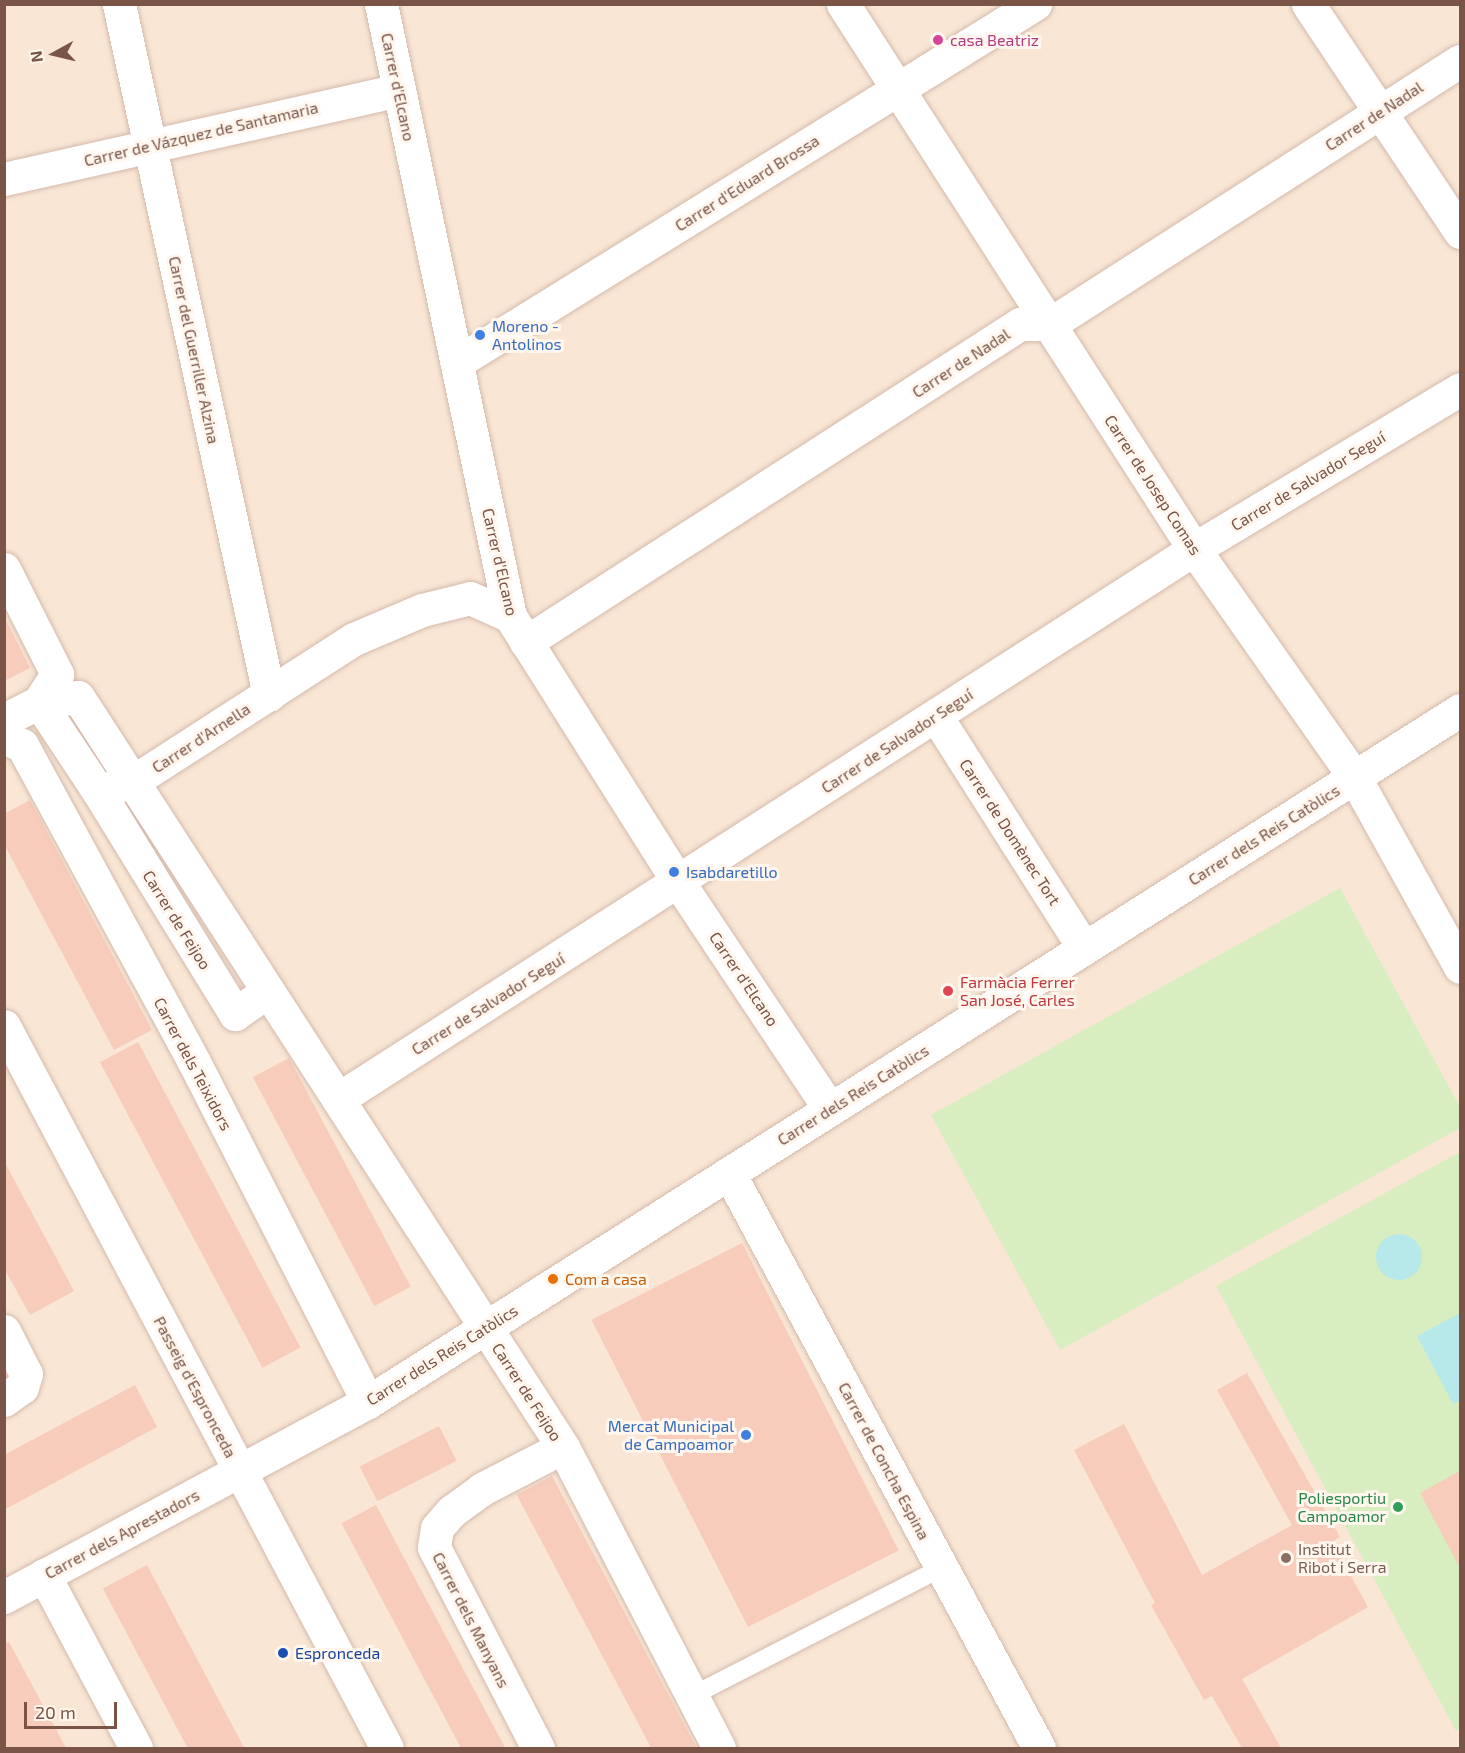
<!DOCTYPE html>
<meta charset="utf-8">
<style>
body{margin:0}
#map{position:relative;width:1465px;height:1753px;overflow:hidden;background:#fef2e5;font-family:"Exo 2",sans-serif}
div>[style]{position:absolute}
.residential>*{inset:0;background:#f9e6d5;transform-origin:0 0}
.green>*{inset:0;background:#d8eec1}
.water>*{inset:0;background:#b7e8ea}
.round{border-radius:50%}
.building>*{inset:0;background:#f7ccba;transform-origin:0 0}
.roads{filter:drop-shadow(0 0 2px #d4baac) drop-shadow(0 0 2px #d4baac)}
.service>*{height:18px;margin:-9px;padding:0 9px;transform-origin:9px;border-radius:9px;background:#fff}
.minor>*{height:33px;margin:-16.5px;padding:0 16.5px;transform-origin:16.5px;border-radius:16.5px;background:#fff}
.dots>*{width:16px;height:16px;translate:-50% -50%;box-sizing:border-box;border:3px solid #fff6ed;border-radius:50%}
span{translate:-50% -50%;white-space:nowrap;text-align:center;line-height:1.15;-webkit-text-stroke:6px #fff6ed;paint-order:stroke}
.hotel-label{font-size:16px;color:#b23c85}
.left{translate:0 -50%;text-align:left}
.street-label{font-size:16px;color:#7a5447}
.shop-label{font-size:16px;color:#366cbe}
.right{translate:-100% -50%;text-align:right}
.health-label{font-size:16px;color:#be3a42}
.food-label{font-size:16px;color:#c56008}
.leisure-label{font-size:16px;color:#27864d}
.education-label{font-size:16px;color:#785e54}
.transit-label{font-size:16px;color:#164399}
.frame{position:absolute;inset:0;border:6px solid #7a5447;pointer-events:none}
.north{position:absolute;left:24px;top:24px;width:60px;height:60px;-webkit-text-stroke:4px #fff6ed;paint-order:stroke;rotate:262deg;font-size:16px;font-weight:700;line-height:24px;text-align:center;color:#7a5447}
.north::after{content:'';display:block;margin:auto;width:21px;height:27px;background:#7a5447;clip-path:polygon(50% 0,100% 100%,50% 72%,0 100%)}
.scale{position:absolute;left:24px;top:1702px;width:93px;height:27px;box-sizing:border-box;border:3px solid #7a5447;border-top:0;padding-left:8px;font-size:18px;line-height:21px;white-space:nowrap;color:#7a5447;-webkit-text-stroke:4px #fff6ed;paint-order:stroke}
</style>
<div id="map">
<div class="residential">
<i style="left:5px;top:5px;width:1455px;height:1743px"></i>
</div>
<div class="green">
<i style="clip-path:polygon(1340px 888px,1460px 1107px,1460px 1128px,1060px 1350px,931px 1115px)"></i>
<i style="clip-path:polygon(1460px 1152px,1460px 1728px,1456px 1731px,1216px 1286px)"></i>
</div>
<div class="water">
<i class="round" style="left:1376px;top:1234px;width:46px;height:46px"></i>
<i style="clip-path:polygon(1460px 1313px,1460px 1401px,1453px 1404px,1417px 1336px)"></i>
</div>
<div class="building">
<i style="clip-path:polygon(4px 616px,30px 668px,4px 681px)"></i>
<i style="clip-path:polygon(30px 800px,152px 1030px,114px 1050px,4px 844px,4px 814px)"></i>
<i style="left:138px;top:1042px;width:346px;height:43px;rotate:62deg"></i>
<i style="left:289px;top:1058px;width:259px;height:41px;rotate:62deg"></i>
<i style="clip-path:polygon(4px 1161px,74px 1291px,30px 1315px,4px 1268px)"></i>
<i style="left:742px;top:1243px;width:345px;height:169px;rotate:63deg"></i>
<i style="clip-path:polygon(1247px 1373px,1340px 1537px,1332px 1542px,1368px 1607px,1242px 1679px,1281px 1748px,1242px 1748px,1212px 1696px,1204px 1700px,1151px 1605px,1155px 1603px,1074px 1450px,1124px 1424px,1202px 1575px,1292px 1525px,1217px 1390px)"></i>
<i style="clip-path:polygon(135px 1385px,157px 1427px,4px 1510px,4px 1455px)"></i>
<i style="left:439px;top:1426px;width:39px;height:89px;rotate:63deg"></i>
<i style="clip-path:polygon(1460px 1471px,1460px 1568px,1420px 1493px)"></i>
<i style="left:552px;top:1476px;width:309px;height:40px;rotate:62deg"></i>
<i style="left:376px;top:1505px;width:276px;height:39px;rotate:62deg"></i>
<i style="left:147px;top:1565px;width:207px;height:50px;rotate:62deg"></i>
<i style="clip-path:polygon(9px 1642px,66px 1748px,8px 1748px,4px 1742px,4px 1644px)"></i>
</div>
<div class="roads">
<div class="service">
<i style="left:692px;top:1696px;width:280px;rotate:-27.2deg"></i>
</div>
<div class="minor">
<i style="left:119px;top:4px;width:707px;rotate:77.75deg"></i>
<i style="left:381px;top:4px;width:625px;rotate:78.1deg"></i>
<i style="left:510px;top:616px;width:316px;rotate:57.7deg"></i>
<i style="left:679px;top:883px;width:272px;rotate:56.3deg"></i>
<i style="left:843px;top:4px;width:648px;rotate:57.22deg"></i>
<i style="left:1194px;top:549px;width:280px;rotate:54.9deg"></i>
<i style="left:1355px;top:778px;width:216px;rotate:60.9deg"></i>
<i style="left:1308px;top:4px;width:274px;rotate:56.3deg"></i>
<i style="left:4px;top:179px;width:405px;rotate:-12.7deg"></i>
<i style="left:459px;top:361px;width:678px;rotate:-31.79deg"></i>
<i style="left:4px;top:569px;width:118px;rotate:63.2deg"></i>
<i style="left:57px;top:674px;width:33px;rotate:123deg"></i>
<i style="left:526px;top:642px;width:588px;rotate:-32.77deg"></i>
<i style="left:1020px;top:324px;width:30px"></i>
<i style="left:1050px;top:324px;width:487px;rotate:-32.7deg"></i>
<i style="left:39px;top:702px;width:107px;rotate:56.5deg"></i>
<i style="left:98px;top:791px;width:35px;rotate:-15deg"></i>
<i style="left:132px;top:782px;width:264px;rotate:-32.8deg"></i>
<i style="left:354px;top:639px;width:74px;rotate:-23.1deg"></i>
<i style="left:422px;top:610px;width:49px;rotate:-14deg"></i>
<i style="left:470px;top:598px;width:44px;rotate:24.2deg"></i>
<i style="left:936px;top:716px;width:275px;rotate:57.5deg"></i>
<i style="left:4px;top:720px;width:39px;rotate:-27deg"></i>
<i style="left:39px;top:702px;width:39px;rotate:-7deg"></i>
<i style="left:78px;top:697px;width:893px;rotate:57.11deg"></i>
<i style="left:563px;top:1447px;width:339px;rotate:62.6deg"></i>
<i style="left:4px;top:738px;width:19px;rotate:21deg"></i>
<i style="left:22px;top:745px;width:361px;rotate:61.5deg"></i>
<i style="left:194px;top:1062px;width:382px;rotate:62.9deg"></i>
<i style="left:98px;top:791px;width:262px;rotate:58.4deg"></i>
<i style="left:235px;top:1014px;width:40px;rotate:-34.9deg"></i>
<i style="left:4px;top:1026px;width:817px;rotate:62.06deg"></i>
<i style="left:338px;top:1099px;width:1017px;rotate:-32.72deg"></i>
<i style="left:1194px;top:549px;width:310px;rotate:-31deg"></i>
<i style="left:729px;top:1173px;width:653px;rotate:61.67deg"></i>
<i style="left:4px;top:1331px;width:48px;rotate:62.9deg"></i>
<i style="left:26px;top:1374px;width:14px;rotate:107deg"></i>
<i style="left:22px;top:1387px;width:22px;rotate:144deg"></i>
<i style="left:44px;top:1575px;width:196px;rotate:62deg"></i>
<i style="left:4px;top:1597px;width:413px;rotate:-28.2deg"></i>
<i style="left:368px;top:1402px;width:1293px;rotate:-32.36deg"></i>
<i style="left:538px;top:1748px;width:226px;rotate:-117.4deg"></i>
<i style="left:434px;top:1547px;width:19px;rotate:-81deg"></i>
<i style="left:437px;top:1528px;width:23px;rotate:-49deg"></i>
<i style="left:452px;top:1511px;width:37px;rotate:-36deg"></i>
<i style="left:482px;top:1489px;width:91px;rotate:-27.4deg"></i>
</div>
</div>
<div class="dots">
<i style="left:938px;top:40px;background:#d1479c"></i>
<i style="left:480px;top:335px;background:#3f7fe0"></i>
<i style="left:674px;top:872px;background:#3f7fe0"></i>
<i style="left:948px;top:991px;background:#e0444e"></i>
<i style="left:553px;top:1279px;background:#e8710a"></i>
<i style="left:746px;top:1435px;background:#3f7fe0"></i>
<i style="left:1398px;top:1507px;background:#2e9e5b"></i>
<i style="left:1286px;top:1558px;background:#8d6e63"></i>
<i style="left:283px;top:1653px;background:#1a4fb4"></i>
</div>
<div class="hotel-label">
<span class="left" style="left:950px;top:40px">casa Beatriz</span>
</div>
<div class="street-label">
<span style="left:398px;top:87px;rotate:78deg">Carrer d'Elcano</span>
<span style="left:1374px;top:116px;rotate:-33deg">Carrer de Nadal</span>
<span style="left:201px;top:134px;rotate:-13deg">Carrer de Vázquez de Santamaria</span>
<span style="left:747px;top:183px;rotate:-32deg">Carrer d'Eduard Brossa</span>
<span style="left:194px;top:350px;rotate:78deg">Carrer del Guerriller Alzina</span>
<span style="left:961px;top:363px;rotate:-33deg">Carrer de Nadal</span>
<span style="left:1308px;top:481px;rotate:-31deg">Carrer de Salvador Seguí</span>
<span style="left:1153px;top:485px;rotate:57deg">Carrer de Josep Comas</span>
<span style="left:500px;top:562px;rotate:77deg">Carrer d'Elcano</span>
<span style="left:201px;top:738px;rotate:-33deg">Carrer d'Arnella</span>
<span style="left:897px;top:741px;rotate:-33deg">Carrer de Salvador Seguí</span>
<span style="left:1010px;top:832px;rotate:57deg">Carrer de Domènec Tort</span>
<span style="left:1264px;top:835px;rotate:-32deg">Carrer dels Reis Catòlics</span>
<span style="left:177px;top:920px;rotate:58deg">Carrer de Feijoo</span>
<span style="left:744px;top:979px;rotate:56deg">Carrer d'Elcano</span>
<span style="left:488px;top:1004px;rotate:-32deg">Carrer de Salvador Seguí</span>
<span style="left:193px;top:1064px;rotate:62deg">Carrer dels Teixidors</span>
<span style="left:853px;top:1095px;rotate:-32deg">Carrer dels Reis Catòlics</span>
<span style="left:442px;top:1355px;rotate:-32deg">Carrer dels Reis Catòlics</span>
<span style="left:195px;top:1387px;rotate:62deg">Passeig d'Espronceda</span>
<span style="left:527px;top:1392px;rotate:57deg">Carrer de Feijoo</span>
<span style="left:884px;top:1461px;rotate:62deg">Carrer de Concha Espina</span>
<span style="left:122px;top:1534px;rotate:-28deg">Carrer dels Aprestadors</span>
<span style="left:471px;top:1620px;rotate:63deg">Carrer dels Manyans</span>
</div>
<div class="shop-label">
<span class="left" style="left:492px;top:335px">Moreno -<br>Antolinos</span>
<span class="left" style="left:686px;top:872px">Isabdaretillo</span>
<span class="right" style="left:734px;top:1435px">Mercat Municipal<br>de Campoamor</span>
</div>
<div class="health-label">
<span class="left" style="left:960px;top:991px">Farmàcia Ferrer<br>San José, Carles</span>
</div>
<div class="food-label">
<span class="left" style="left:565px;top:1279px">Com a casa</span>
</div>
<div class="leisure-label">
<span class="right" style="left:1386px;top:1507px">Poliesportiu<br>Campoamor</span>
</div>
<div class="education-label">
<span class="left" style="left:1298px;top:1558px">Institut<br>Ribot i Serra</span>
</div>
<div class="transit-label">
<span class="left" style="left:295px;top:1653px">Espronceda</span>
</div>
<div class="frame"></div>
<div class="north">N</div>
<div class="scale">20 m</div>
</div>
